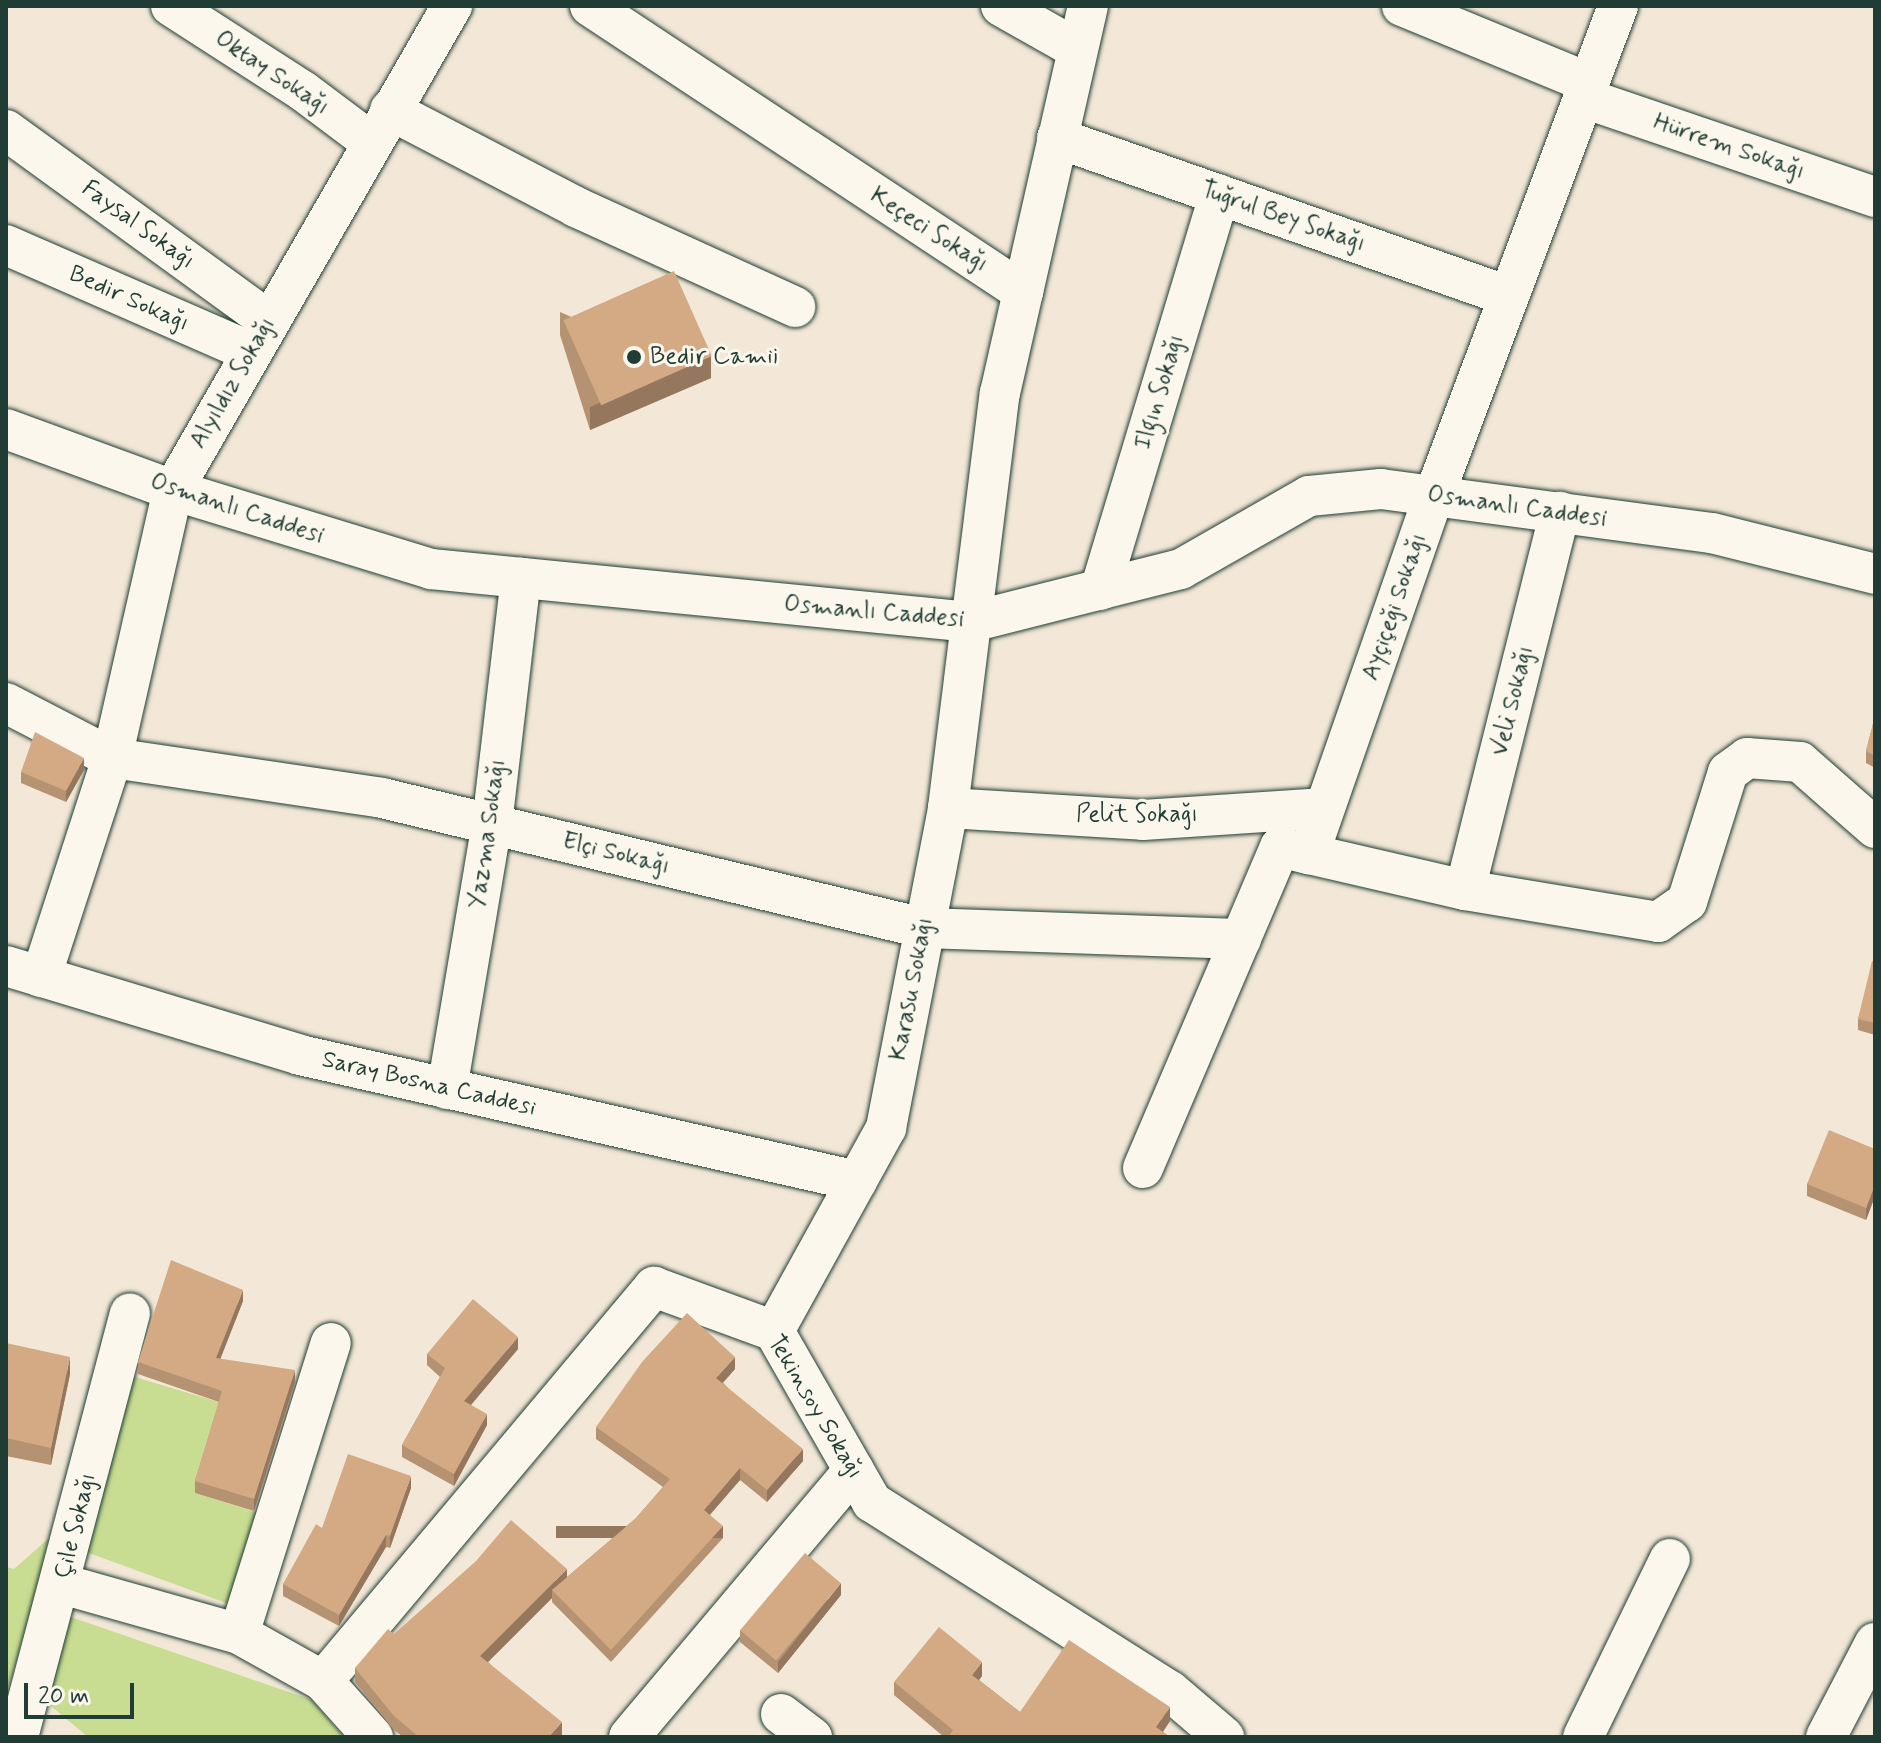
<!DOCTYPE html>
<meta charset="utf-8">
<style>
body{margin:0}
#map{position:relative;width:1881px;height:1743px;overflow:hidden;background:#f3e8d7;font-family:Mynerve,sans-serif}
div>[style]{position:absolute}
.green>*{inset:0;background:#c8dd92}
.roads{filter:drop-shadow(0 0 2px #1f3d34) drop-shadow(0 0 2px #1f3d34)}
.minor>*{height:40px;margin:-20px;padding:0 20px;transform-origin:20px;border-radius:20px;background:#fbf7ec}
.wall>*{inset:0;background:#b59272}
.shaded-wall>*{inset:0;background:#94775c;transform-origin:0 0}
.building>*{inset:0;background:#d3aa84;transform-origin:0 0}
.dots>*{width:22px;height:22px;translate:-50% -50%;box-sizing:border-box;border:4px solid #fbf7ec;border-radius:50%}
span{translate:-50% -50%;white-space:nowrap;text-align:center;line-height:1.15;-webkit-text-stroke:6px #fbf7ec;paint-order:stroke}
.street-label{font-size:24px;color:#1f3d34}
.poi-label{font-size:24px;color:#1f3d34}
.left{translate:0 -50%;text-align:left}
.frame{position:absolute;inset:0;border:8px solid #1f3d34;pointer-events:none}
.scale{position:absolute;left:24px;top:1683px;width:110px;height:36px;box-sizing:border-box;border:4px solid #1f3d34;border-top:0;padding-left:10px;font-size:24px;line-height:28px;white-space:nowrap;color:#1f3d34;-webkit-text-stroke:6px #fbf7ec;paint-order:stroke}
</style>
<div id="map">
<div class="green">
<i style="clip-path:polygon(125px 1374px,222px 1403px,195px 1493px,256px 1512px,229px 1604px,75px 1548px)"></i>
<i style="clip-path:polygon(57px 1531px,6px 1695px,6px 1567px,14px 1569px)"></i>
<i style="clip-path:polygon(68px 1616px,312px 1700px,344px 1737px,88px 1737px,40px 1697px)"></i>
</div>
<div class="roads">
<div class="minor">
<i style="left:171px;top:6px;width:157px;rotate:32.8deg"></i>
<i style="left:303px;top:91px;width:85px;rotate:36.9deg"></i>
<i style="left:590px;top:6px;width:519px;rotate:33.45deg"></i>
<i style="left:1023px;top:292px;width:293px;rotate:-77.2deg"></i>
<i style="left:1001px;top:6px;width:87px;rotate:29.5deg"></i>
<i style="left:1402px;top:6px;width:202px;rotate:22.4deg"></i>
<i style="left:1584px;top:98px;width:307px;rotate:18.8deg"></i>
<i style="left:390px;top:110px;width:210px;rotate:27.5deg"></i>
<i style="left:576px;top:207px;width:241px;rotate:24.5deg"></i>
<i style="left:6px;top:130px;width:325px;rotate:36deg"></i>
<i style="left:1057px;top:138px;width:479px;rotate:19.3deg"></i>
<i style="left:6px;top:245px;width:267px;rotate:23.6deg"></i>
<i style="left:6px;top:429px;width:178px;rotate:20.1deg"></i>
<i style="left:173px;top:490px;width:270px;rotate:17deg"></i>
<i style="left:431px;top:569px;width:543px;rotate:5.61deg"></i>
<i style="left:971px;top:622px;width:217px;rotate:-14.2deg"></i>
<i style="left:1181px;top:569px;width:147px;rotate:-29.7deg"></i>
<i style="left:1309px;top:496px;width:72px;rotate:-5.6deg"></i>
<i style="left:1381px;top:489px;width:334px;rotate:7.6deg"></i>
<i style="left:1712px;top:533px;width:168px;rotate:14.1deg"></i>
<i style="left:1100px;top:590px;width:413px;rotate:-73.2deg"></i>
<i style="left:6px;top:703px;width:119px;rotate:27.4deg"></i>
<i style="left:112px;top:758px;width:273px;rotate:8.4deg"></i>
<i style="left:382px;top:798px;width:556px;rotate:13.51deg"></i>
<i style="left:923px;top:928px;width:318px;rotate:2deg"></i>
<i style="left:948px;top:808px;width:195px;rotate:3.5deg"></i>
<i style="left:1143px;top:820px;width:182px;rotate:-3.8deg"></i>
<i style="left:1309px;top:854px;width:160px;rotate:13deg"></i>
<i style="left:1465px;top:890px;width:196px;rotate:9.4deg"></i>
<i style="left:1658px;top:922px;width:35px;rotate:-35deg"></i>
<i style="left:1687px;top:902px;width:136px;rotate:-72.5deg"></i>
<i style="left:1728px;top:772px;width:24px;rotate:-36deg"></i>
<i style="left:1747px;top:758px;width:53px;rotate:4.3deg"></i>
<i style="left:1800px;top:762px;width:100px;rotate:41.3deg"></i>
<i style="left:1465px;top:890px;width:390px;rotate:-75.9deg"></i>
<i style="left:6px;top:966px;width:307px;rotate:16.8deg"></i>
<i style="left:300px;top:1055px;width:571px;rotate:12.75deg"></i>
<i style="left:41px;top:977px;width:230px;rotate:-72deg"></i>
<i style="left:112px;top:758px;width:275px;rotate:-77.2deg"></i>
<i style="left:173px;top:490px;width:559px;rotate:-60.04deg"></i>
<i style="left:447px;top:1089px;width:269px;rotate:-80.4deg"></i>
<i style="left:492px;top:824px;width:248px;rotate:-83.3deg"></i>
<i style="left:1143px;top:1168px;width:349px;rotate:-66.9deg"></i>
<i style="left:1280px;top:847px;width:30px;rotate:14deg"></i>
<i style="left:1309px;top:854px;width:379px;rotate:-70.8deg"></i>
<i style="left:1434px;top:496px;width:523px;rotate:-69.42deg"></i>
<i style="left:774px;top:1331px;width:232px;rotate:-61.1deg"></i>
<i style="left:886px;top:1128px;width:326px;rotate:-79deg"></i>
<i style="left:948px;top:808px;width:418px;rotate:-82.9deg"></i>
<i style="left:1000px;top:393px;width:104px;rotate:-77.2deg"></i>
<i style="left:62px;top:1584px;width:184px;rotate:15.8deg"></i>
<i style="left:239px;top:1634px;width:96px;rotate:29.2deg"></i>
<i style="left:323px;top:1681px;width:75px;rotate:48.2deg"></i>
<i style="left:239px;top:1634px;width:305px;rotate:-72.5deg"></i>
<i style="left:323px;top:1681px;width:515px;rotate:-49.97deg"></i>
<i style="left:654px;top:1287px;width:128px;rotate:20.1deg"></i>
<i style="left:774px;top:1331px;width:197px;rotate:60.2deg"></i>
<i style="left:872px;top:1502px;width:353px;rotate:32.4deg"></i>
<i style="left:1170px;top:1691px;width:71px;rotate:40.4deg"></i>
<i style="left:781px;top:1714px;width:39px;rotate:37deg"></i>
<i style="left:18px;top:1737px;width:438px;rotate:-75.2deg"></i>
<i style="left:629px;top:1737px;width:349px;rotate:-49.9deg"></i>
<i style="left:1583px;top:1737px;width:198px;rotate:-64deg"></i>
<i style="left:1826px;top:1737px;width:106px;rotate:-62.5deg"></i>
</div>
</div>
<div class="wall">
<i style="clip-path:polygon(560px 312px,711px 378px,590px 430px,560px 335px)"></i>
<i style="clip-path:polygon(1875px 716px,1875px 768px,1866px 763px,1866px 751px)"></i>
<i style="clip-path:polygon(84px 770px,66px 802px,21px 783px,21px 772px)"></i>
<i style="clip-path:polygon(1875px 962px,1875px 1035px,1858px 1030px,1858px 1019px)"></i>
<i style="clip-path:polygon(1875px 1149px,1875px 1196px,1866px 1220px,1807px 1196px,1807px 1184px)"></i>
<i style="clip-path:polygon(243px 1301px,220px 1359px,295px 1382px,254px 1511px,195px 1493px,195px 1481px,219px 1402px,138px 1374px,138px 1362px)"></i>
<i style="clip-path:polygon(6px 1343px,70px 1374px,51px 1465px,6px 1456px)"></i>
<i style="clip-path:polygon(518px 1349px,471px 1405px,487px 1425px,454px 1486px,402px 1457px,402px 1445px,440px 1377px,427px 1365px,427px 1354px)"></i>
<i style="clip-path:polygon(735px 1369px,723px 1383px,803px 1461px,767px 1502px,740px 1480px,710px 1515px,723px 1538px,611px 1662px,552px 1602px,552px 1598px,488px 1662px,562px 1735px,560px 1737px,403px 1737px,394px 1730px,355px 1682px,355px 1668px,394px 1634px,567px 1577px,636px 1518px,663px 1487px,596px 1439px,596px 1427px)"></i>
<i style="clip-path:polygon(411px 1488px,390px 1548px,386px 1547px,339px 1626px,283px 1596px,283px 1584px,322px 1528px)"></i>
<i style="clip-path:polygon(841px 1595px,778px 1673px,740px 1642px,740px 1630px)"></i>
<i style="clip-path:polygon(982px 1676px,979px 1680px,1020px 1712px,1170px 1721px,1163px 1732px,1170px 1737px,944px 1737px,894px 1695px,894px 1682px)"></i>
</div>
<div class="shaded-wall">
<i style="clip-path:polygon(711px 356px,711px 378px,590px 430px,590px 407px)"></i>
<i style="clip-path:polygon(84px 758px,84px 770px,66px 802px,66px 791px)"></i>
<i style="clip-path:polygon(1875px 1185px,1875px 1196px,1866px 1220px,1866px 1208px)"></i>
<i style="clip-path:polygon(243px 1290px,243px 1301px,216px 1370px,216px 1358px)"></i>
<i style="clip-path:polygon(518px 1337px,518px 1349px,464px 1413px,464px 1401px)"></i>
<i style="clip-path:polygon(70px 1357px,70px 1374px,51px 1465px,51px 1448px)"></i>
<i style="clip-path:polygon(735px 1357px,735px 1369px,716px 1390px,716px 1378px)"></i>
<i style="clip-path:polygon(295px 1370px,295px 1382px,254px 1511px,254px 1499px)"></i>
<i style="clip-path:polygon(487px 1414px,487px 1425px,454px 1486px,454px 1474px)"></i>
<i style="clip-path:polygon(803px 1449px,803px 1461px,767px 1502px,767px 1490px)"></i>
<i style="clip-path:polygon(740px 1468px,740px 1480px,704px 1521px,704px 1510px)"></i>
<i style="clip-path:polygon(411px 1476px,411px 1488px,390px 1548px,390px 1536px)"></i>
<i style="left:723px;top:1526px;width:12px;height:167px;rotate:90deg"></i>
<i style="clip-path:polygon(386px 1535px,386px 1547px,339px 1626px,339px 1615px)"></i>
<i style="clip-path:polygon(567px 1569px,567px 1582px,552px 1590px,552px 1598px,480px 1670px,480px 1656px)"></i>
<i style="clip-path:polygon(841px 1583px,841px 1595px,778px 1673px,778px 1662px)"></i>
<i style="clip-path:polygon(982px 1662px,982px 1676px,972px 1689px,972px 1675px)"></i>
<i style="clip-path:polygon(1170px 1707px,1170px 1721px,1159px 1737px,1156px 1727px)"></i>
<i style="clip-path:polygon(562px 1722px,562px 1735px,560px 1737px,549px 1737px)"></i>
</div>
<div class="building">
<i style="left:674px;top:271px;width:93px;height:121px;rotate:66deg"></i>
<i style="clip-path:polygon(1875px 716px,1875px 756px,1866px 751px)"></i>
<i style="clip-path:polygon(35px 732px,84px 758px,66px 791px,21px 772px)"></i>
<i style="clip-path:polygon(1872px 961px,1875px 962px,1875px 1023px,1858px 1019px)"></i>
<i style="clip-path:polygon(1829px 1130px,1875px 1149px,1875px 1185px,1866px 1208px,1807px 1184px)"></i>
<i style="clip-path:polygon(171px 1260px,243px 1290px,216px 1358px,295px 1370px,254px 1499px,195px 1481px,222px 1391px,138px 1362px)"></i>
<i style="clip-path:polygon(473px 1299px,518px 1337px,464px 1401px,487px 1414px,454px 1474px,402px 1445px,445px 1368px,427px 1354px)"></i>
<i style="clip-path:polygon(687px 1313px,735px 1357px,716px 1378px,803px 1449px,767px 1490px,740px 1468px,704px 1510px,723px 1526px,611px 1650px,552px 1590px,636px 1518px,670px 1479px,596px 1427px,642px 1362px)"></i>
<i style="clip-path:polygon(6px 1343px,70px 1357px,51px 1448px,6px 1438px)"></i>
<i style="clip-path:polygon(348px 1454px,411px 1476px,390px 1536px,386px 1535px,339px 1615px,283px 1584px,316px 1524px,322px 1528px)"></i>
<i style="clip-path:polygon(511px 1520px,567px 1569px,480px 1656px,562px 1722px,549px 1737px,419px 1737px,394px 1716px,355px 1668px,388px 1629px,394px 1634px,476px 1561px)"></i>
<i style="left:805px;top:1553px;width:47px;height:101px;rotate:40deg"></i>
<i style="clip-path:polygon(939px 1627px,982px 1662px,972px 1675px,1020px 1712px,1069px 1640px,1170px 1707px,1156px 1727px,1170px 1737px,948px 1737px,953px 1730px,894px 1682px)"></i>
</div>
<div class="dots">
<i style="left:634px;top:357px;background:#1f3d34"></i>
</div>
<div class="street-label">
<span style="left:272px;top:73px;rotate:34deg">Oktay Sokağı</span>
<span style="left:1729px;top:147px;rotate:19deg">Hürrem Sokağı</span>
<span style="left:1283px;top:217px;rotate:19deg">Tuğrul Bey Sokağı</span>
<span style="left:138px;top:225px;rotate:36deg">Faysal Sokağı</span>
<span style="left:929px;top:230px;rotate:33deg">Keçeci Sokağı</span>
<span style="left:129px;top:299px;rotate:24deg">Bedir Sokağı</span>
<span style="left:233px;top:383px;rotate:-60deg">Alyıldız Sokağı</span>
<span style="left:1160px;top:392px;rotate:-73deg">Ilgın Sokağı</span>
<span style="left:1517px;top:507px;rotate:8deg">Osmanlı Caddesi</span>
<span style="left:237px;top:509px;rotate:18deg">Osmanlı Caddesi</span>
<span style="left:1395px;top:607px;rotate:-71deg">Ayçiçeği Sokağı</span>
<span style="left:874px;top:612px;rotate:5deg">Osmanlı Caddesi</span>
<span style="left:1513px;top:701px;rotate:-76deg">Veli Sokağı</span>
<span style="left:1137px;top:815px">Pelit Sokağı</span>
<span style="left:488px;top:834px;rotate:-82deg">Yazma Sokağı</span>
<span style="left:616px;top:854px;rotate:14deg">Elçi Sokağı</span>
<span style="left:912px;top:989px;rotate:-79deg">Karasu Sokağı</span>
<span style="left:429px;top:1084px;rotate:13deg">Saray Bosna Caddesi</span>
<span style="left:815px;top:1407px;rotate:59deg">Tekinsoy Sokağı</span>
<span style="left:76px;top:1526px;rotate:-76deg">Çile Sokağı</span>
</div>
<div class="poi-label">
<span class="left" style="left:650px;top:357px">Bedir Camii</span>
</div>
<div class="frame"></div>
<div class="scale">20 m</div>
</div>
